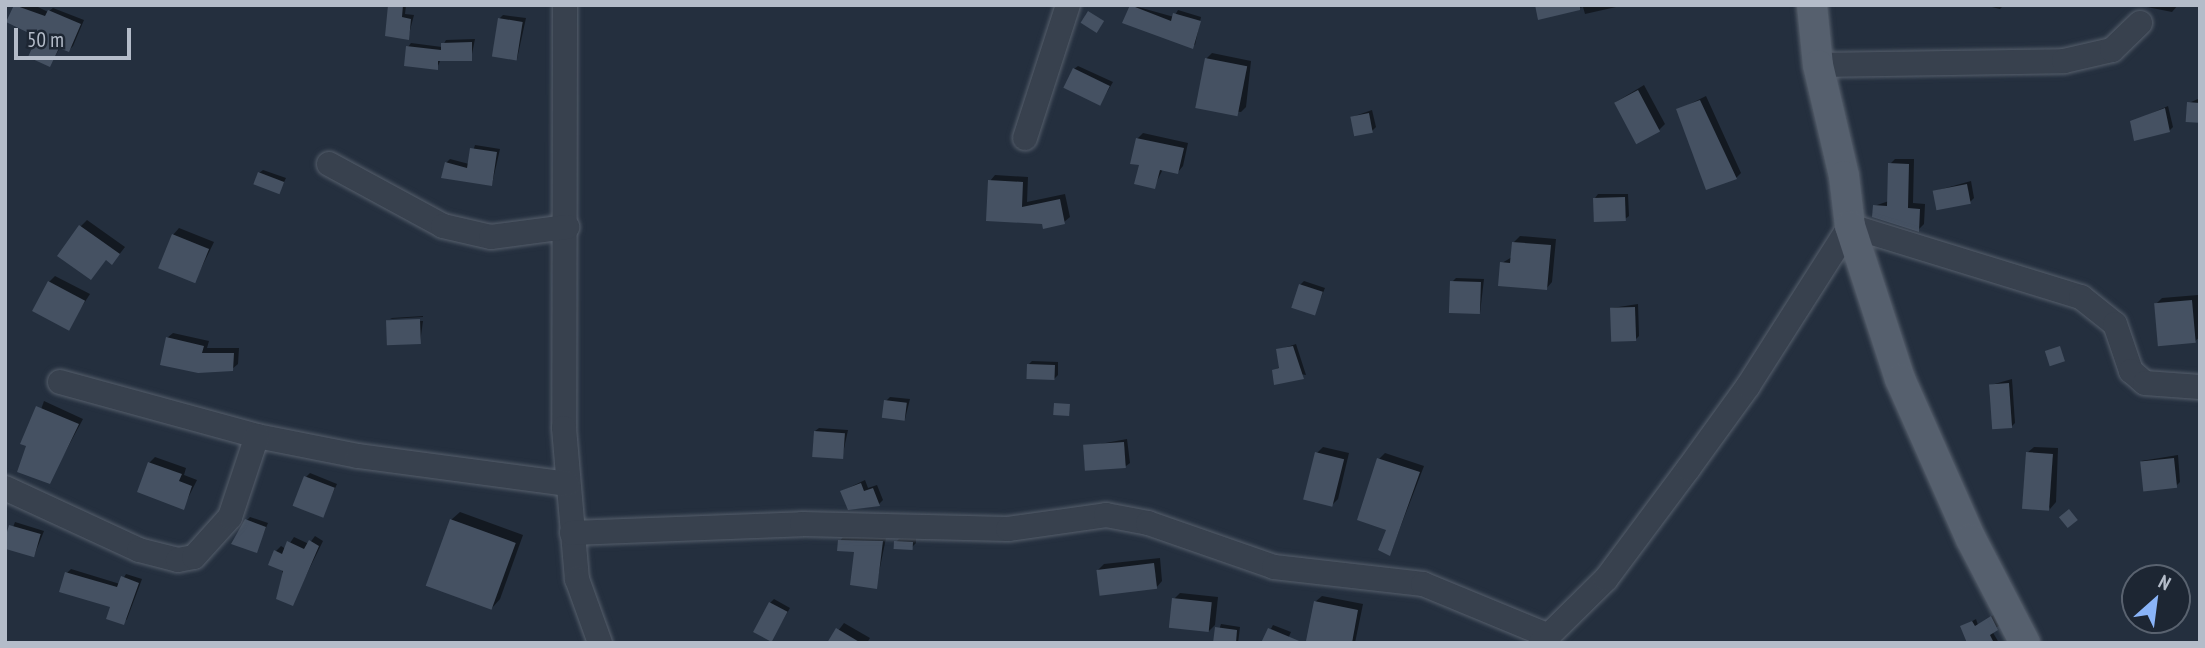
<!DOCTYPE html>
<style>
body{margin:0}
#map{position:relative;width:2205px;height:648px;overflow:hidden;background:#242f3e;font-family:"PT Sans Narrow",sans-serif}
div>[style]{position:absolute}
.shadow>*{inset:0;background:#0007}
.building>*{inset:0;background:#455162;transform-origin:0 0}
.roads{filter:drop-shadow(0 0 2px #565f6c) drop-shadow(0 0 2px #565f6c)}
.minor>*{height:24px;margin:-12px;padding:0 12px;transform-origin:12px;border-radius:12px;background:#38414e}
.major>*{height:30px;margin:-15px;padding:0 15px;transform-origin:15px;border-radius:15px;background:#56606e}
span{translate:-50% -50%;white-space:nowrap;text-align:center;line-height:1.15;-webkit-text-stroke:5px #1d2633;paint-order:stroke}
.frame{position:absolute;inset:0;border:7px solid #b4bcc9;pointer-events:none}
.north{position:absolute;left:2121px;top:564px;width:70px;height:70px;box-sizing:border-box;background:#1d2633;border:2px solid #59626f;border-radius:50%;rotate:28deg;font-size:19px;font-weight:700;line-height:28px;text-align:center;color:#b4bcc9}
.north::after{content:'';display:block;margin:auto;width:24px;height:32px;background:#8ab4f8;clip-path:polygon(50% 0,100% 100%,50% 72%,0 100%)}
.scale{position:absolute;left:14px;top:28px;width:117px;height:32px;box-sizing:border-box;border:4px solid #b4bcc9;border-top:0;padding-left:9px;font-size:21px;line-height:24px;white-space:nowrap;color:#b4bcc9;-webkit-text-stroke:5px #1d2633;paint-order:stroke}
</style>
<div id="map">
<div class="shadow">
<i style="clip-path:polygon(16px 5px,34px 5px,48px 12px,53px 8px,84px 20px,73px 46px,69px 50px,61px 46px,50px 65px,39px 36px,8px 21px)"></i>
<i style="clip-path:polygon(390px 5px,406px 5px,405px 14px,414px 15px,408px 38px)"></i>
<i style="clip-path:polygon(1131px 5px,1174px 17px,1178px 10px,1201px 17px,1195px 45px)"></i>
<i style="clip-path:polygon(1536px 5px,1625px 5px,1585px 14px,1583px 7px,1540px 18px)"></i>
<i style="clip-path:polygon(1984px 5px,2004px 5px,2000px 9px)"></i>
<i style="clip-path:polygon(2137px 5px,2178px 5px,2172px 12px)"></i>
<i style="clip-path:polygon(503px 15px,526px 18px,517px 59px,499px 19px)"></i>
<i style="clip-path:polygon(475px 39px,471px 59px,441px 59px,437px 68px,408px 47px,411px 43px,442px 47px,446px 40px)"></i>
<i style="clip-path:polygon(1212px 53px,1251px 61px,1246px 107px,1241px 112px,1201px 108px,1207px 58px)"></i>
<i style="clip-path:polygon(1078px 66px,1113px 82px,1100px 104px,1074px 69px)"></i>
<i style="clip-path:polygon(1644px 85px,1665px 124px,1659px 130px,1616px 102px)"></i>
<i style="clip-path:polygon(1706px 96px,1741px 173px,1736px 178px,1678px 110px)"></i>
<i style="clip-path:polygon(2200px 98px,2200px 127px,2189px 103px)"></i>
<i style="clip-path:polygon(2168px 106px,2173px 127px,2169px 131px,2132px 122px)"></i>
<i style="clip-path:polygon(1372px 110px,1376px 127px,1372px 131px,1352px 117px)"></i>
<i style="clip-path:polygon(1143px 133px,1188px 143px,1183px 166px,1178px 172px,1163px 169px,1154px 187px,1141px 164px,1137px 139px)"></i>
<i style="clip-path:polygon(475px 145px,500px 149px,492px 184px,446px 163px,450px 159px,469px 164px)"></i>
<i style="clip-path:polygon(1895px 159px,1914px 159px,1913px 203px,1925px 204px,1924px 224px,1918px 230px,1874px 206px,1889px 201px,1890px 164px)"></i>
<i style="clip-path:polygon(263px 170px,286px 178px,279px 192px,259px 173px)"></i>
<i style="clip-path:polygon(995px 175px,1028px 177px,1027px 202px,1065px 194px,1070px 217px,1064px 222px,988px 220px,990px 181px)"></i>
<i style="clip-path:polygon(1971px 181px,1974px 198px,1970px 202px,1935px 191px)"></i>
<i style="clip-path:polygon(1598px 194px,1628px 194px,1629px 216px,1625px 219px,1595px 198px)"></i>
<i style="clip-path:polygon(87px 220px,125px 247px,118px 256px,107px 258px,91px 278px,81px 226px)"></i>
<i style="clip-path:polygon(179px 228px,214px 242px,195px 281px,173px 235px)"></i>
<i style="clip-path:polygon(1520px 236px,1556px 239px,1552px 282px,1546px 289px,1502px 263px,1512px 257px,1514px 242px)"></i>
<i style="clip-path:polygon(55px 276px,90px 294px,68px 328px,49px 282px)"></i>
<i style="clip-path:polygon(1456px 278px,1484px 279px,1480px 313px,1452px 282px)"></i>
<i style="clip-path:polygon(1304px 281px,1325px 288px,1314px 314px,1300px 285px)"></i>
<i style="clip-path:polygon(2198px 295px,2200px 337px,2195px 341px,2156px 304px,2162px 298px)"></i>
<i style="clip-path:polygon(1638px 304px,1639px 336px,1635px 340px,1612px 308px)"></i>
<i style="clip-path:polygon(423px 316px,423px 317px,390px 319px,392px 318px)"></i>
<i style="clip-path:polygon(423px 321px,420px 343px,388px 322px,389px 320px)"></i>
<i style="clip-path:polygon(173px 333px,209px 341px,207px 348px,239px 348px,238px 364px,232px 369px,167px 338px)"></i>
<i style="clip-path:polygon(1296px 344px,1306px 375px,1274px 370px,1280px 367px,1278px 350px)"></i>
<i style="clip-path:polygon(1032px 361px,1058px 362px,1058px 375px,1054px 379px,1028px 365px)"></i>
<i style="clip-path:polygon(2012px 379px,2015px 423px,2011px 427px,1991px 385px)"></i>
<i style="clip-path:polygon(890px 397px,910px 399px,905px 419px,886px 401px)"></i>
<i style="clip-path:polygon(44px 401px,83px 419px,49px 482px,28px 446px)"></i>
<i style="clip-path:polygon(819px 428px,848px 430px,842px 458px,815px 431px)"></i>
<i style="clip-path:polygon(1127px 439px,1130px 463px,1126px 466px,1084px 447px)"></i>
<i style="clip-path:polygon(1323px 447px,1349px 453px,1338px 499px,1332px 505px,1317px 453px)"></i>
<i style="clip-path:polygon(2034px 447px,2058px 448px,2056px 502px,2050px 509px,2027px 453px)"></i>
<i style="clip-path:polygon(1385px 453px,1424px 466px,1390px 554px,1379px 459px)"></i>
<i style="clip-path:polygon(2178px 455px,2180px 482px,2176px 486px,2141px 461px)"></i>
<i style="clip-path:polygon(155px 457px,186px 468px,184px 475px,197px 480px,183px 508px,149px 463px)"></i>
<i style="clip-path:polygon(310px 473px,337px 484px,322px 516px,306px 477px)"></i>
<i style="clip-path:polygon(865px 480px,868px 488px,877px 485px,883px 500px,879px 504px,842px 491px)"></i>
<i style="clip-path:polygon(460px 512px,523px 535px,500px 599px,492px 608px,451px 520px)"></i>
<i style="clip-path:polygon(250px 517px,268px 523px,256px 551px,246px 521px)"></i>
<i style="clip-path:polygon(15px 522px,44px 531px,34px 556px,5px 548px)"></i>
<i style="clip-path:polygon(315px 536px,323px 541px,292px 604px,276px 551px,281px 546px,286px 549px,294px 537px,309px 544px)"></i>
<i style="clip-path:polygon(843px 537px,886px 538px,876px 587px,856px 550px,840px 541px)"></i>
<i style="clip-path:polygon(900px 538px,916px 538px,916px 543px,912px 547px,896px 542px)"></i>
<i style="clip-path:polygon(1160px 558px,1162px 581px,1156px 588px,1098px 570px,1104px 564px)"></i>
<i style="clip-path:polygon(71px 569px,120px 584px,126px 574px,142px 579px,127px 619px,123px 623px,112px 606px,67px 573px)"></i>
<i style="clip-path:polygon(1180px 593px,1218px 597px,1215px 625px,1209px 631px,1174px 599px)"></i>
<i style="clip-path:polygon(1322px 596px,1363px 604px,1355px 643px,1308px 639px,1315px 602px)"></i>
<i style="clip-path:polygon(774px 599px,790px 608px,771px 641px,770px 603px)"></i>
<i style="clip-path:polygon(1995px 614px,2000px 625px,1992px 631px,1999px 643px,1969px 643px,1962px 627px,1976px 619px,1978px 625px)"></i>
<i style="clip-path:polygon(844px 623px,870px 638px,867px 643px,829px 643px)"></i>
<i style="clip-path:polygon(1221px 624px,1240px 627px,1238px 643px,1215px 643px)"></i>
<i style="clip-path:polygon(1273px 625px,1291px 632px,1286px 643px,1263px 643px)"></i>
</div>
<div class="building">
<i style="clip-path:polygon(14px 5px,45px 16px,48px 10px,81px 24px,69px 52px,59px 48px,50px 67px,28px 57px,37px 37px,6px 22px)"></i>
<i style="clip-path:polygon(388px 5px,403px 5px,402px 17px,411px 19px,409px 40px,385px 36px)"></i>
<i style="clip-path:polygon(1130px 5px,1171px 21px,1173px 13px,1201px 21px,1193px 49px,1122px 23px)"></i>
<i style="clip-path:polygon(1535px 5px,1580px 5px,1580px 10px,1538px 20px)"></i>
<i style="left:1088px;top:11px;width:19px;height:14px;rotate:32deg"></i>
<i style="left:498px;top:18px;width:25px;height:39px;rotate:9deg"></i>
<i style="clip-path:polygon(472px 42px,472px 61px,438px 61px,438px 70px,404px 66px,406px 46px,441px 50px,441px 43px)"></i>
<i style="left:1205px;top:58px;width:43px;height:51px;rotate:11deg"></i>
<i style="left:1073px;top:68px;width:41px;height:22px;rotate:26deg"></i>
<i style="left:1638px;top:90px;width:47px;height:27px;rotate:62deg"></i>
<i style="clip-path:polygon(1700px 100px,1737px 179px,1706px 190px,1676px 109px)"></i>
<i style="left:2187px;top:102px;width:13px;height:20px;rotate:4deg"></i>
<i style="clip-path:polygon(2165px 108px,2170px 132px,2134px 141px,2130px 121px)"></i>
<i style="left:1369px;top:113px;width:20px;height:19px;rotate:79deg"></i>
<i style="clip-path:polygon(1136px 138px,1184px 148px,1178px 174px,1160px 170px,1155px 189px,1134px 184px,1139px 165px,1130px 164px)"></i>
<i style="clip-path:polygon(470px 148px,497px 152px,492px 186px,441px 178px,445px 162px,467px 168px)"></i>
<i style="clip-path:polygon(1888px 163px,1909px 164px,1908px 208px,1920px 209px,1919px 232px,1872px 217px,1873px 205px,1887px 206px)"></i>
<i style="left:258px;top:172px;width:28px;height:13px;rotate:21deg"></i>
<i style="clip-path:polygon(988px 180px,1023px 182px,1022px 207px,1060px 199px,1065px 224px,1043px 229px,1042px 224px,986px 221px)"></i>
<i style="left:1967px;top:184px;width:20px;height:35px;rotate:79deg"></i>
<i style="left:1625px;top:197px;width:24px;height:32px;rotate:88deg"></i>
<i style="clip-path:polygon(79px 225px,120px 254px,112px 265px,106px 260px,91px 280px,57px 256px)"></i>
<i style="left:172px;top:234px;width:40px;height:37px;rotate:22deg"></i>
<i style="clip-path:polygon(1512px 242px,1551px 245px,1547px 290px,1498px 286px,1500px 262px,1510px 263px)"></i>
<i style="left:48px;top:281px;width:42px;height:34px;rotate:28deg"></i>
<i style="left:1450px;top:281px;width:31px;height:32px;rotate:2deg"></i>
<i style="left:1299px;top:284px;width:25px;height:25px;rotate:18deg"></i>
<i style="left:2192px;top:300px;width:43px;height:38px;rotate:85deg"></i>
<i style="left:1635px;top:307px;width:34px;height:25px;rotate:88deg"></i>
<i style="left:420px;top:319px;width:25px;height:34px;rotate:88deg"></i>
<i style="clip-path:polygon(166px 337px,204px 346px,202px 353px,234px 353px,233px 371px,198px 373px,160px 365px)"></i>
<i style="clip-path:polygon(1293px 346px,1304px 379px,1274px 385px,1272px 370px,1279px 368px,1276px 349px)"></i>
<i style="left:2060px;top:346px;width:16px;height:16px;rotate:72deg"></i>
<i style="left:1027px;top:364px;width:28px;height:15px;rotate:2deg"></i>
<i style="left:2009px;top:383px;width:45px;height:20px;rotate:86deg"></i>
<i style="left:884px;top:400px;width:23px;height:18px;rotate:7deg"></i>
<i style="left:1054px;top:403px;width:16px;height:12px;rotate:4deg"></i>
<i style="clip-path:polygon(36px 406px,79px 424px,50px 484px,17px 472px,26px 446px,20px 444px)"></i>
<i style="left:814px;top:431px;width:31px;height:26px;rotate:4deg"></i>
<i style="left:1124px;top:442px;width:26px;height:41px;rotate:86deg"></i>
<i style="left:1315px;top:452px;width:30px;height:49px;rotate:14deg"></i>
<i style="left:2026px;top:452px;width:27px;height:57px;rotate:4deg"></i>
<i style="clip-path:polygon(1377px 458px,1420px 472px,1390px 556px,1378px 550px,1386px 530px,1357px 520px)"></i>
<i style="left:2174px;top:458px;width:30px;height:34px;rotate:84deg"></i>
<i style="clip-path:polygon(148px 462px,182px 474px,179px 481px,192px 486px,184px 510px,137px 492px)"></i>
<i style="left:304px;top:476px;width:33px;height:32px;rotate:21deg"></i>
<i style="clip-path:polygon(861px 483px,864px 491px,873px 488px,880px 506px,848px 510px,840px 491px)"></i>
<i style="left:2069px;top:509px;width:14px;height:13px;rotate:51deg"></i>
<i style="clip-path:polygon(245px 519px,266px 527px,257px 553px,231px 544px)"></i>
<i style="left:450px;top:519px;width:70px;height:71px;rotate:20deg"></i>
<i style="left:9px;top:525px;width:33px;height:24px;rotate:16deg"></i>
<i style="clip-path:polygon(309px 540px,319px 546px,293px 606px,276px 599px,283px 571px,268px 565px,274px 550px,282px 554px,287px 541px,304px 549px)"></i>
<i style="clip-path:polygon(838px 540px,883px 541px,877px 589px,850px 585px,854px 552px,837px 551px)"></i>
<i style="left:894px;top:541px;width:19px;height:8px;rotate:3deg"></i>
<i style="left:1154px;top:563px;width:26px;height:58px;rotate:83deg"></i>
<i style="clip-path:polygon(65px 572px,117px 587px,121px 576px,139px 583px,124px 625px,106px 619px,110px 607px,59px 592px)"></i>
<i style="left:1172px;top:598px;width:40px;height:30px;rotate:6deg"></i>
<i style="clip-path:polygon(1314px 601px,1358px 610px,1352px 643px,1306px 641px)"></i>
<i style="left:769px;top:602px;width:21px;height:34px;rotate:28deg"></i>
<i style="clip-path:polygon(1991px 616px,1998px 630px,1990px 635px,1994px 643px,1967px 643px,1960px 626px,1972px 621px,1975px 626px)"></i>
<i style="clip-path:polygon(1215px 627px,1237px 630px,1236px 643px,1213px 643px)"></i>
<i style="clip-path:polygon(836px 628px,861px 643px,827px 643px)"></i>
<i style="clip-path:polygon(1268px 628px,1304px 643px,1261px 643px)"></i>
</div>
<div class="roads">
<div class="minor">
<i style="left:565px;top:5px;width:423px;rotate:90.1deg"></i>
<i style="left:564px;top:428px;width:152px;rotate:85.1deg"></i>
<i style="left:577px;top:579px;width:68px;rotate:70.2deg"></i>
<i style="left:1818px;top:65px;width:246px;rotate:-0.9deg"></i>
<i style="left:2064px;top:61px;width:49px;rotate:-12.9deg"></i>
<i style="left:2112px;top:50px;width:39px;rotate:-44deg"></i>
<i style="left:1025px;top:138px;width:140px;rotate:-72.1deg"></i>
<i style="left:329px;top:164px;width:130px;rotate:28.5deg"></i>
<i style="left:443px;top:226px;width:49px;rotate:12.9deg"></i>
<i style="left:491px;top:237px;width:77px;rotate:-7.5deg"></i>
<i style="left:60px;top:382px;width:204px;rotate:15.3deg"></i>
<i style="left:257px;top:436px;width:103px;rotate:11.2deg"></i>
<i style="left:358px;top:456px;width:211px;rotate:7.6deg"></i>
<i style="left:5px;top:488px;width:148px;rotate:24.8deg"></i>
<i style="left:139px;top:550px;width:40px;rotate:14.4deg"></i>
<i style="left:178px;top:560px;width:16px;rotate:-11deg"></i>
<i style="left:194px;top:557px;width:54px;rotate:-48deg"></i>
<i style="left:230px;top:517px;width:85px;rotate:-71.6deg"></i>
<i style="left:572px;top:533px;width:230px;rotate:-2.2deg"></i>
<i style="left:802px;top:524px;width:206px;rotate:1.4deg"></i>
<i style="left:1008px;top:529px;width:99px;rotate:-8.1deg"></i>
<i style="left:1106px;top:515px;width:43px;rotate:10.8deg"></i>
<i style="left:1148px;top:523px;width:133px;rotate:19.2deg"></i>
<i style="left:1274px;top:567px;width:150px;rotate:6.5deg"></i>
<i style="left:1423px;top:584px;width:134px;rotate:22.4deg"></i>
<i style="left:1541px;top:643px;width:91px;rotate:-44.6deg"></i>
<i style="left:1606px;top:579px;width:137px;rotate:-53.3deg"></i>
<i style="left:1688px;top:469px;width:102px;rotate:-54.1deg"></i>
<i style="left:1748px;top:386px;width:190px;rotate:-57.5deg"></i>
<i style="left:1850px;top:226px;width:242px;rotate:17.1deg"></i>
<i style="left:2081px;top:297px;width:43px;rotate:38.5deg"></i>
<i style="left:2115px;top:324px;width:50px;rotate:71.2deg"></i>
<i style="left:2131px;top:371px;width:18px;rotate:41deg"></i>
<i style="left:2145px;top:383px;width:55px;rotate:4.2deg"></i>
</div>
<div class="major">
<i style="left:1812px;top:5px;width:60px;rotate:84.3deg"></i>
<i style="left:1818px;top:65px;width:114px;rotate:76.8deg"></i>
<i style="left:1844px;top:176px;width:50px;rotate:83.2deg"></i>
<i style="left:1850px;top:226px;width:161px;rotate:71.9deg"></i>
<i style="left:1900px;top:379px;width:175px;rotate:66.1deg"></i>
<i style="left:1971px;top:539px;width:117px;rotate:62.6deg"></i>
</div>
</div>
<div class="frame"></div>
<div class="north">N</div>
<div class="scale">50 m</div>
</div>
